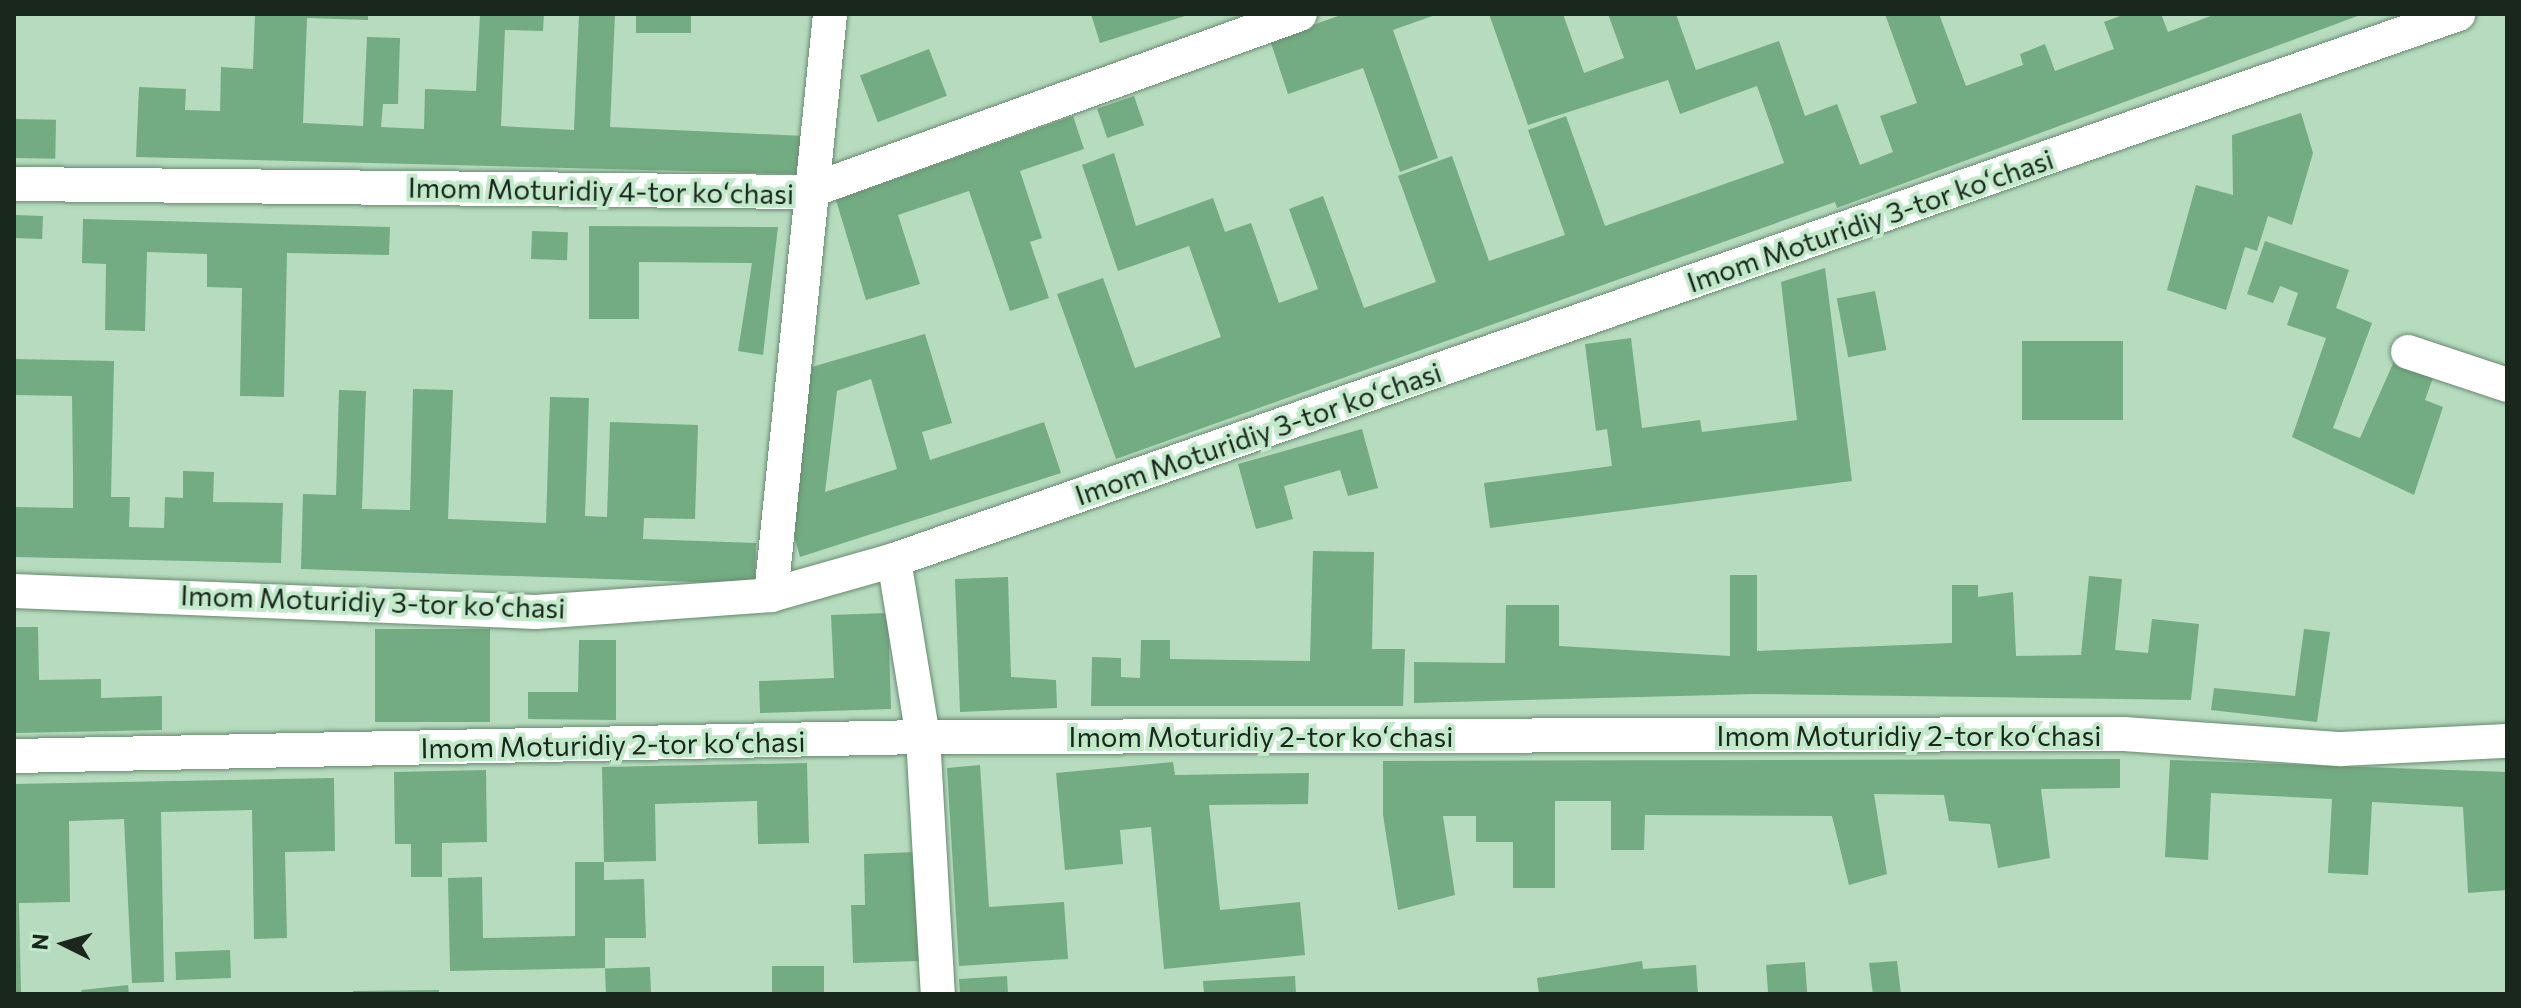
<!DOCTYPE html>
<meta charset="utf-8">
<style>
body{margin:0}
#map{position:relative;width:2521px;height:1008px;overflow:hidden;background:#b6dbbe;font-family:Commissioner,sans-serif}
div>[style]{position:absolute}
.building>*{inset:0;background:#73ac82;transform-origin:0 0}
.roads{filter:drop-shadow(0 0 2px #678a6f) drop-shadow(0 0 2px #678a6f)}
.minor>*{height:34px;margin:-17px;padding:0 17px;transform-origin:17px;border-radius:17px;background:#fff}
span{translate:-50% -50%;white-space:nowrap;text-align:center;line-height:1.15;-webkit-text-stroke:8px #c3e9cb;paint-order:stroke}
.street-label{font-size:28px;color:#19271d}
.frame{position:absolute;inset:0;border:16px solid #19271d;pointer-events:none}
.north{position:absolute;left:24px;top:904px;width:80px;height:80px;-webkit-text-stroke:6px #c3e9cb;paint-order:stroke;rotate:275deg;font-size:22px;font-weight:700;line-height:32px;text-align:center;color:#19271d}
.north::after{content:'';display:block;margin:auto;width:28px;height:36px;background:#19271d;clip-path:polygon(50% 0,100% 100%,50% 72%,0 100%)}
</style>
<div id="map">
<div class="building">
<i style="clip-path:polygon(255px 14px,368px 14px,368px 20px,307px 18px,303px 123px,363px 126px,367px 37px,400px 38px,398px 104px,383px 104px,381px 127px,424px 129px,425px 89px,476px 91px,480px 14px,544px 14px,543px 31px,505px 30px,501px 126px,574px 130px,579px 14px,615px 14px,610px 127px,804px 136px,802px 174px,136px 157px,139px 87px,186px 89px,185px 110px,220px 111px,221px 67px,253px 69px)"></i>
<i style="left:636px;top:14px;width:55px;height:19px"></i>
<i style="clip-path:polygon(1091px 14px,1188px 14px,1188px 15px,1100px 43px)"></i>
<i style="clip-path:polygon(1344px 14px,1438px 14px,1393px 30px,1438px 158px,1400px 172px,1363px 68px,1288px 94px,1270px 40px)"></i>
<i style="clip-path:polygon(1489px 14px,1563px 14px,1584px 73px,1624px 58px,1608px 14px,1676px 14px,1696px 70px,1779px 41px,1805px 116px,1837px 104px,1860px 165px,1893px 152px,1880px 116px,1917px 103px,1885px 14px,1939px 14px,1966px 86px,2023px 65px,2020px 54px,2045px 44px,2055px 71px,2114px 49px,2104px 22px,2125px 14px,2161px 14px,2168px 32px,2216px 14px,2363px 14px,1837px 208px,1835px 202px,1116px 459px,1057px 294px,1103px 278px,1135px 368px,1221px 337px,1189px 246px,1118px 271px,1082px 165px,1114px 153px,1136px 226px,1213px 198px,1225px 232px,1251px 223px,1279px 303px,1318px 289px,1289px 209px,1323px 196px,1364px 308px,1436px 282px,1398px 176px,1452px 156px,1489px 261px,1565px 235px,1528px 130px,1566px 116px,1605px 226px,1784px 163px,1757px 86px,1680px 114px,1668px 80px,1528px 125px)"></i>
<i style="left:929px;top:49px;width:50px;height:74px;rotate:69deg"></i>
<i style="left:1134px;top:96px;width:31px;height:39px;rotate:71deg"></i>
<i style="clip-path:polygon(2301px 113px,2313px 153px,2292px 225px,2268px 216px,2257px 251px,2245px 247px,2226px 310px,2167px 290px,2196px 185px,2233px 195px,2232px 135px)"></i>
<i style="clip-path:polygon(1073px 116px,1084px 149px,1020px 171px,1042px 238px,1030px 242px,1049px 298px,1010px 311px,969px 191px,898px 215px,920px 284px,866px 300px,836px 200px)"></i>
<i style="left:14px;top:119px;width:42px;height:39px;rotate:1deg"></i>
<i style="left:14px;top:215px;width:29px;height:23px;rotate:2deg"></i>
<i style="clip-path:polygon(83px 219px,390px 227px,389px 255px,287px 253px,284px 397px,240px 396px,242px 288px,207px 287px,207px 254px,147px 252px,145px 331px,105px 330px,106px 264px,82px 263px)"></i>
<i style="clip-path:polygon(589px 226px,778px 227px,763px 355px,738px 351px,752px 263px,639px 262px,639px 319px,589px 319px)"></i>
<i style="left:532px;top:231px;width:36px;height:28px;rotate:2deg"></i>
<i style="clip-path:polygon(2265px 241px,2349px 270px,2336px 308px,2372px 323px,2333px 428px,2360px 438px,2395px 359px,2434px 375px,2425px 400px,2443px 407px,2414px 495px,2292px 437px,2326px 338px,2287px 325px,2298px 293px,2280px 286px,2273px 303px,2247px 294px)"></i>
<i style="clip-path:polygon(1825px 268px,1852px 481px,1490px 528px,1484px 483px,1612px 466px,1607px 429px,1596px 431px,1585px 344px,1631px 338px,1642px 428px,1700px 420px,1702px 432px,1797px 420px,1781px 282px)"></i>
<i style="left:1875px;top:291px;width:60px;height:39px;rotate:79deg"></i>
<i style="clip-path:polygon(evenodd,925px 334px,952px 423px,922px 432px,930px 460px,1044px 422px,1061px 473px,800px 557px,791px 525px,798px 371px,925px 334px,871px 379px,897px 469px,825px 492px,837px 391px,871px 379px)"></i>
<i style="left:2022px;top:341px;width:101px;height:79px"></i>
<i style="clip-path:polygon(14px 359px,114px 361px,111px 497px,130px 497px,129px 527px,164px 528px,165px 497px,183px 498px,183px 471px,214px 472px,213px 502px,283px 503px,281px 563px,14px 557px,14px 507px,73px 508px,73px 476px,72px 396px,14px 395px)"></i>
<i style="clip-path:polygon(413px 389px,453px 390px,448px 519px,546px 523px,550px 397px,589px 398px,585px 516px,607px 517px,610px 422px,698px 425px,695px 519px,644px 518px,643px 539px,756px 543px,755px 584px,301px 569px,303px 494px,336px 495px,339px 390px,366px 391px,362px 509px,410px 510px)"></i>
<i style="clip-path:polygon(1362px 429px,1378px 488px,1348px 496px,1340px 470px,1284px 486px,1293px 519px,1256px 529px,1238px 464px)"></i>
<i style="clip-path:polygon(1313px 551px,1374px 552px,1372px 649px,1405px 649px,1403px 706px,1091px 706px,1092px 657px,1121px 658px,1121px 677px,1140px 678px,1141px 640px,1170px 640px,1170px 659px,1310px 661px)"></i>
<i style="clip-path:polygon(1730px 575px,1757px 575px,1757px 651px,1952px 643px,1952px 585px,1978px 585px,1978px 597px,2013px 592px,2016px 656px,2081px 655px,2089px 576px,2122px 579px,2115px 650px,2148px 653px,2152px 619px,2199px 624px,2191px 700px,1756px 694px,1414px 703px,1414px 662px,1505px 663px,1506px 605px,1559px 605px,1559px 646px,1730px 656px)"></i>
<i style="clip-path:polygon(1008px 577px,1011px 677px,1056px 680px,1057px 708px,960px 712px,955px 579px)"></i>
<i style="clip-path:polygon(888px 613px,891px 709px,760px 713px,759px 681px,834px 678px,831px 615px)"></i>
<i style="clip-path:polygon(14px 627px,38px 627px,39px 680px,101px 679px,101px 698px,162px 696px,162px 730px,14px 733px)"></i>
<i style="left:375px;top:629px;width:115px;height:93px"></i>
<i style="clip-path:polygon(2304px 629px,2330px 632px,2317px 722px,2211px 710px,2214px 688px,2295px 696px)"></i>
<i style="clip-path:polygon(579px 640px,616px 640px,616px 720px,528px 719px,528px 692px,578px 692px)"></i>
<i style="clip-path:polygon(2120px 759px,2120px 788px,2041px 789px,2050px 858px,1998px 868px,1990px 824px,1949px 821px,1944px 795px,1874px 794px,1887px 874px,1849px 885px,1832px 816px,1645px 815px,1644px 850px,1611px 850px,1611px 801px,1555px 801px,1555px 888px,1513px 888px,1513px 842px,1476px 842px,1476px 816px,1443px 816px,1455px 895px,1398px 910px,1383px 815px,1383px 761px)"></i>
<i style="clip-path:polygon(2170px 760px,2507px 772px,2507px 890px,2468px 893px,2463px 807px,2372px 802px,2368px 875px,2328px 873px,2332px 799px,2211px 793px,2208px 860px,2165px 857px)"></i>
<i style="clip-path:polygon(1173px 762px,1175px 775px,1309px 773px,1308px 804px,1209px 805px,1220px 910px,1300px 902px,1305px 955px,1164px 969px,1151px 827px,1120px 830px,1123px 864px,1065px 870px,1056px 773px)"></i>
<i style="clip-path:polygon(807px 763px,809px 843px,758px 844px,757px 801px,655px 804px,656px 861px,604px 862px,602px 767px)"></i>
<i style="clip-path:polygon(980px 765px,989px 907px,1064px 902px,1068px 959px,959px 966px,947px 768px)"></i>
<i style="clip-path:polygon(486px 770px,487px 842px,442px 843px,442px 877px,411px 877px,411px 844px,395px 844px,394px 772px)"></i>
<i style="clip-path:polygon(334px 778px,335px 851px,285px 852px,287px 938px,254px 939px,252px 810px,161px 812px,164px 982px,132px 983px,124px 819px,69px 821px,70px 902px,19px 903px,21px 994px,14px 994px,14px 784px)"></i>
<i style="clip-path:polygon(915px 852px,920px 961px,853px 963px,851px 905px,865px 905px,864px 854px)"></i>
<i style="clip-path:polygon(575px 862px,604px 862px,604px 880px,644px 879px,646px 938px,605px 938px,605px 968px,450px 971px,448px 878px,482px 877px,483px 938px,575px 936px)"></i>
<i style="left:230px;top:950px;width:28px;height:55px;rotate:88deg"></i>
<i style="clip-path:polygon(1642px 961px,1643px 969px,1696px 965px,1698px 994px,1539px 994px,1537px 978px)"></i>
<i style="clip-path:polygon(1897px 961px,1901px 994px,1873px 994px,1869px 963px)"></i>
<i style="left:1805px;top:962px;width:32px;height:39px;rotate:86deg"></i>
<i style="left:824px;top:966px;width:28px;height:52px;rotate:90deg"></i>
<i style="left:650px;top:967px;width:27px;height:45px;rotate:88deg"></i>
<i style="clip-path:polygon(1007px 976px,1008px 994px,960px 994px,959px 979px)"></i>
<i style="clip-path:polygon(1295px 976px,1296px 994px,1204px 994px,1203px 981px)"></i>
<i style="left:128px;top:985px;width:9px;height:47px;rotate:84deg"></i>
<i style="clip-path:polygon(439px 990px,439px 994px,353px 994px,353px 991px)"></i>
</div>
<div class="roads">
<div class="minor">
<i style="left:14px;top:184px;width:793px;rotate:0.58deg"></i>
<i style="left:807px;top:192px;width:524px;rotate:-19.85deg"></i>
<i style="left:2408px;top:352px;width:104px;rotate:18.4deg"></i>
<i style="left:894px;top:560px;width:179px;rotate:80.7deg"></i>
<i style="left:923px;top:737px;width:257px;rotate:86.7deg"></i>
<i style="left:14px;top:591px;width:522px;rotate:2.3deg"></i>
<i style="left:536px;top:612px;width:236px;rotate:-4.1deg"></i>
<i style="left:771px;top:595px;width:128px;rotate:-15.9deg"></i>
<i style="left:894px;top:560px;width:1657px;rotate:-19.24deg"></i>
<i style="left:771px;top:595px;width:584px;rotate:-84.2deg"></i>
<i style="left:14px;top:756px;width:909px;rotate:-1.2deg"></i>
<i style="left:923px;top:737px;width:1201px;rotate:-0.14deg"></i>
<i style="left:2124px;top:734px;width:218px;rotate:4deg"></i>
<i style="left:2341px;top:749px;width:166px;rotate:-2.8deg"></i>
</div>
</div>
<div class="street-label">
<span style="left:601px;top:190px;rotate:1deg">Imom Moturidiy 4-tor koʻchasi</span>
<span style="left:1870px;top:220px;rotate:-19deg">Imom Moturidiy 3-tor koʻchasi</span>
<span style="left:1258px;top:433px;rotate:-19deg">Imom Moturidiy 3-tor koʻchasi</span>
<span style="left:373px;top:601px;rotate:2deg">Imom Moturidiy 3-tor koʻchasi</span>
<span style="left:1909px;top:735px">Imom Moturidiy 2-tor koʻchasi</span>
<span style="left:1261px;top:736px">Imom Moturidiy 2-tor koʻchasi</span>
<span style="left:613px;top:744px;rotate:-1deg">Imom Moturidiy 2-tor koʻchasi</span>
</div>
<div class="frame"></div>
<div class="north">N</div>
</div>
